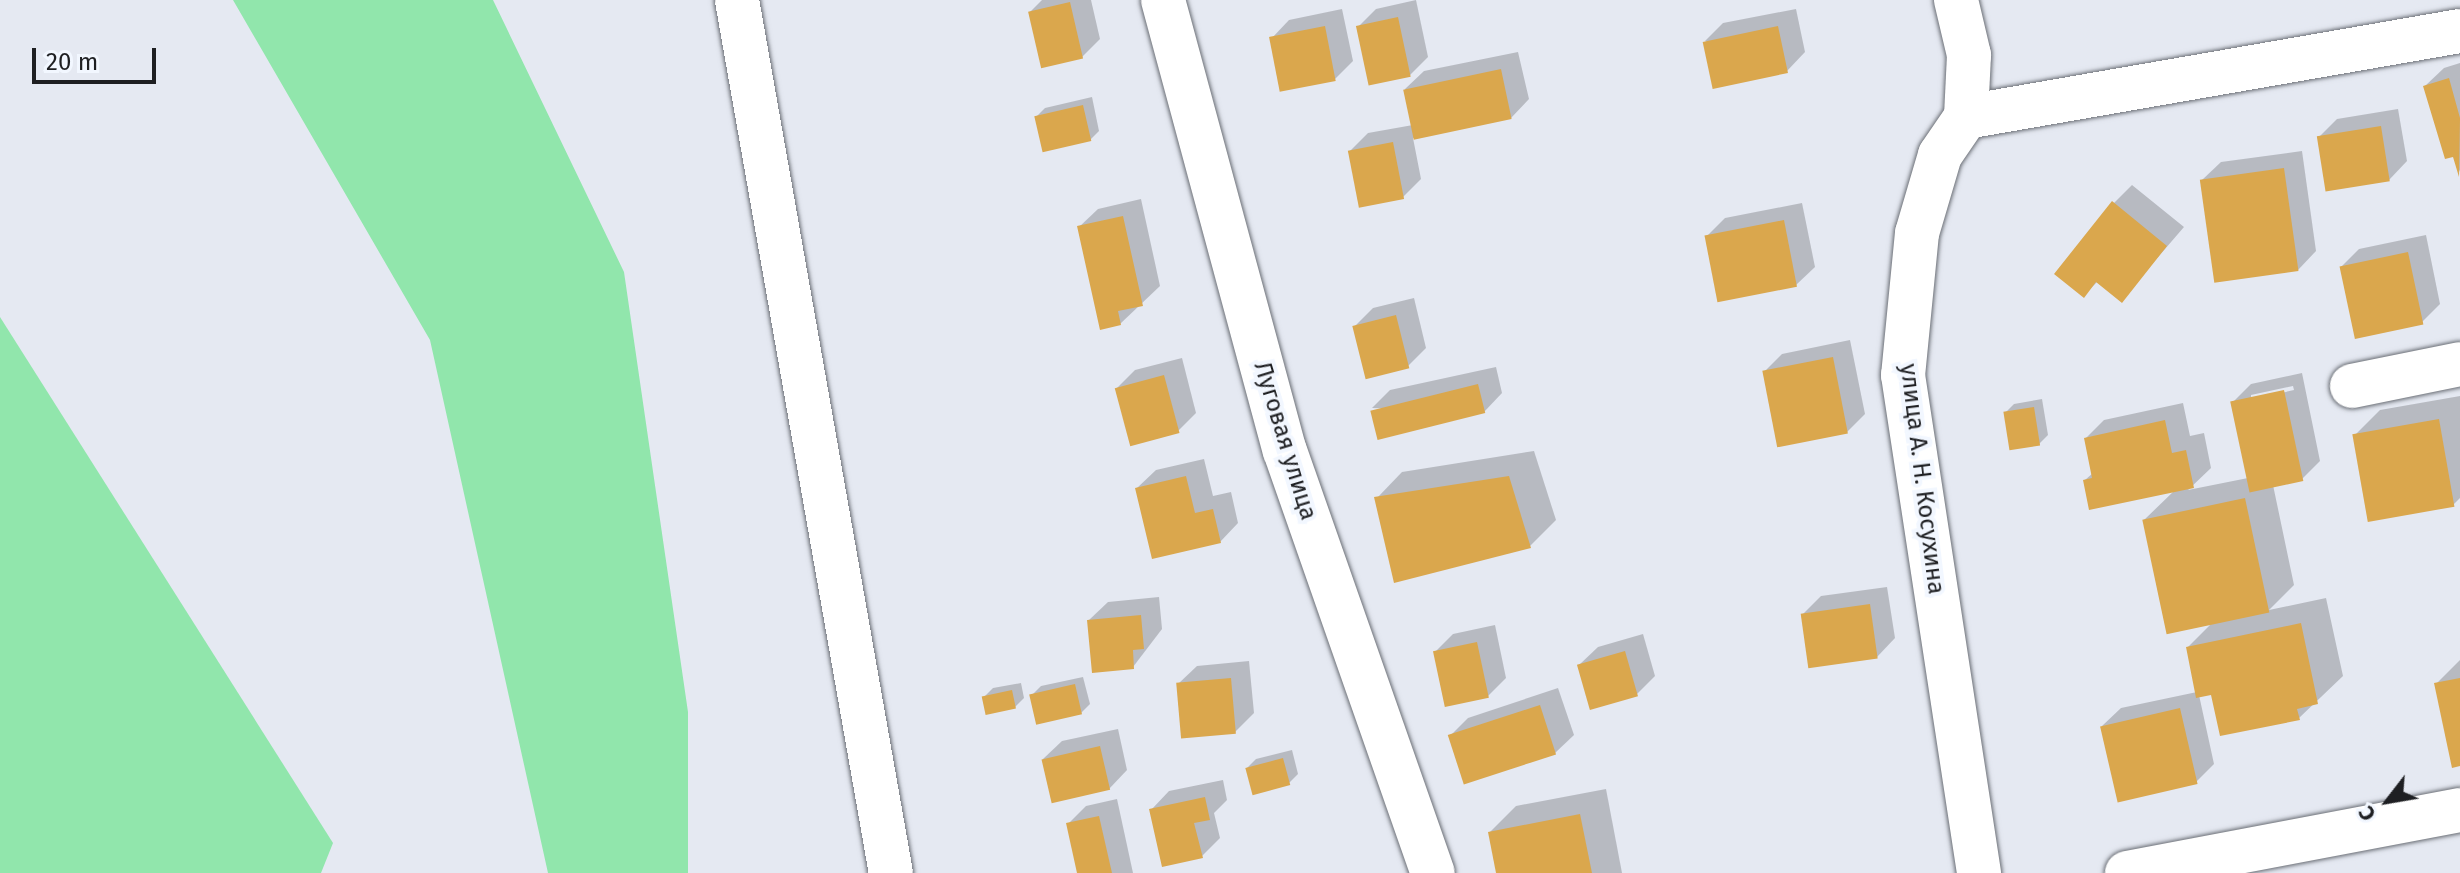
<!DOCTYPE html>
<meta charset="utf-8">
<style>
body{margin:0}
#map{position:relative;width:2460px;height:873px;overflow:hidden;background:#e5e9f2;font-family:"Fira Sans",sans-serif}
div>[style]{position:absolute}
.green>*{inset:0;background:#91e6ac}
.shadow>*{inset:0;background:#0003}
.building>*{inset:0;background:#daa74d;transform-origin:0 0}
.roads{filter:drop-shadow(0 0 2px #6b6f76) drop-shadow(0 0 2px #6b6f76)}
.minor>*{height:44px;margin:-22px;padding:0 22px;transform-origin:22px;border-radius:22px;background:#fff}
.major>*{height:44px;margin:-22px;padding:0 22px;transform-origin:22px;border-radius:22px;background:#fff}
span{translate:-50% -50%;white-space:nowrap;text-align:center;line-height:1.15;-webkit-text-stroke:8px #f2f7ff;paint-order:stroke}
.street-label{font-size:24px;color:#1e1f22}
.north{position:absolute;left:2348px;top:761px;width:80px;height:80px;-webkit-text-stroke:6px #f2f7ff;paint-order:stroke;rotate:239deg;font-size:22px;font-weight:700;line-height:32px;text-align:center;color:#1e1f22}
.north::after{content:'';display:block;margin:auto;width:28px;height:36px;background:#1e1f22;clip-path:polygon(50% 0,100% 100%,50% 72%,0 100%)}
.scale{position:absolute;left:32px;top:48px;width:124px;height:36px;box-sizing:border-box;border:4px solid #1e1f22;border-top:0;padding-left:10px;font-size:24px;line-height:28px;white-space:nowrap;color:#1e1f22;-webkit-text-stroke:6px #f2f7ff;paint-order:stroke}
</style>
<div id="map">
<div class="green">
<i style="clip-path:polygon(233px 0,493px 0,624px 272px,688px 712px,688px 873px,548px 873px,430px 340px)"></i>
<i style="clip-path:polygon(0 317px,333px 843px,321px 873px,0 873px)"></i>
</div>
<div class="shadow">
<i style="clip-path:polygon(1042px 0,1091px 0,1100px 39px,1082px 57px,1030px 12px)"></i>
<i style="clip-path:polygon(1416px 0,1428px 57px,1410px 75px,1358px 27px,1376px 9px)"></i>
<i style="clip-path:polygon(1342px 9px,1353px 61px,1335px 79px,1271px 39px,1289px 20px)"></i>
<i style="clip-path:polygon(1796px 9px,1805px 52px,1787px 71px,1705px 41px,1723px 23px)"></i>
<i style="clip-path:polygon(1518px 52px,1529px 99px,1511px 118px,1413px 138px,1421px 179px,1403px 197px,1350px 151px,1368px 133px,1413px 125px,1405px 89px,1424px 71px)"></i>
<i style="clip-path:polygon(2460px 63px,2460px 172px,2425px 86px,2444px 68px)"></i>
<i style="clip-path:polygon(1092px 97px,1099px 131px,1090px 140px,1036px 117px,1045px 108px)"></i>
<i style="clip-path:polygon(2398px 109px,2407px 161px,2389px 180px,2319px 137px,2337px 119px)"></i>
<i style="clip-path:polygon(2302px 151px,2316px 251px,2298px 270px,2202px 180px,2221px 162px)"></i>
<i style="clip-path:polygon(2132px 185px,2184px 227px,2121px 300px,2098px 281px,2084px 295px,2114px 203px)"></i>
<i style="clip-path:polygon(1141px 199px,1160px 286px,1120px 324px,1079px 227px,1098px 209px)"></i>
<i style="clip-path:polygon(1802px 203px,1815px 267px,1796px 285px,1707px 236px,1725px 218px)"></i>
<i style="clip-path:polygon(2426px 235px,2440px 304px,2422px 322px,2341px 267px,2359px 249px)"></i>
<i style="clip-path:polygon(1414px 298px,1426px 348px,1408px 366px,1355px 326px,1373px 308px)"></i>
<i style="clip-path:polygon(1850px 340px,1865px 414px,1847px 432px,1764px 372px,1782px 354px)"></i>
<i style="clip-path:polygon(1182px 358px,1196px 413px,1178px 431px,1117px 388px,1135px 370px)"></i>
<i style="clip-path:polygon(1496px 367px,1502px 393px,1484px 412px,1372px 408px,1390px 390px)"></i>
<i style="clip-path:polygon(evenodd,2302px 373px,2320px 461px,2302px 479px,2273px 485px,2294px 585px,2269px 610px,2326px 598px,2343px 676px,2299px 718px,2212px 692px,2199px 695px,2214px 764px,2196px 782px,2102px 726px,2121px 708px,2197px 692px,2188px 647px,2213px 622px,2144px 520px,2175px 490px,2085px 480px,2093px 473px,2086px 438px,2104px 420px,2183px 403px,2190px 436px,2204px 433px,2211px 468px,2188px 490px,2248px 478px,2232px 403px,2251px 384px,2302px 373px,2293px 386px,2294px 390px,2251px 400px,2251px 395px,2293px 386px)"></i>
<i style="clip-path:polygon(2460px 396px,2460px 498px,2453px 505px,2354px 436px,2380px 410px)"></i>
<i style="clip-path:polygon(2042px 399px,2048px 435px,2039px 444px,2005px 413px,2014px 404px)"></i>
<i style="clip-path:polygon(1534px 451px,1556px 520px,1530px 546px,1377px 498px,1402px 472px)"></i>
<i style="clip-path:polygon(1204px 459px,1213px 496px,1231px 492px,1238px 523px,1220px 542px,1137px 488px,1156px 470px)"></i>
<i style="clip-path:polygon(1887px 587px,1895px 638px,1877px 657px,1803px 614px,1821px 596px)"></i>
<i style="clip-path:polygon(1159px 597px,1162px 629px,1133px 667px,1089px 620px,1108px 602px)"></i>
<i style="clip-path:polygon(1495px 625px,1506px 678px,1488px 696px,1435px 652px,1453px 634px)"></i>
<i style="clip-path:polygon(1643px 634px,1655px 676px,1637px 694px,1579px 665px,1598px 647px)"></i>
<i style="clip-path:polygon(2460px 660px,2460px 764px,2436px 684px)"></i>
<i style="clip-path:polygon(1249px 661px,1254px 713px,1235px 732px,1178px 684px,1197px 666px)"></i>
<i style="clip-path:polygon(1083px 677px,1090px 704px,1081px 713px,1032px 695px,1041px 686px)"></i>
<i style="clip-path:polygon(1021px 683px,1024px 698px,1015px 707px,984px 697px,993px 688px)"></i>
<i style="clip-path:polygon(1558px 688px,1574px 735px,1555px 753px,1450px 736px,1468px 718px)"></i>
<i style="clip-path:polygon(1118px 729px,1127px 770px,1109px 789px,1043px 759px,1062px 741px)"></i>
<i style="clip-path:polygon(1292px 750px,1298px 774px,1289px 783px,1247px 768px,1256px 759px)"></i>
<i style="clip-path:polygon(1223px 780px,1227px 800px,1214px 813px,1220px 838px,1202px 856px,1151px 810px,1169px 791px)"></i>
<i style="clip-path:polygon(1606px 789px,1622px 873px,1498px 873px,1490px 832px,1516px 806px)"></i>
<i style="clip-path:polygon(1117px 799px,1133px 873px,1079px 873px,1068px 824px,1086px 806px)"></i>
</div>
<div class="building">
<i style="left:1070px;top:2px;width:58px;height:43px;rotate:77deg"></i>
<i style="left:1398px;top:17px;width:61px;height:43px;rotate:78deg"></i>
<i style="left:1325px;top:26px;width:56px;height:57px;rotate:79deg"></i>
<i style="left:1778px;top:26px;width:48px;height:77px;rotate:78deg"></i>
<i style="left:1501px;top:69px;width:51px;height:100px;rotate:78deg"></i>
<i style="clip-path:polygon(2449px 78px,2460px 118px,2459px 177px,2453px 157px,2445px 159px,2423px 86px)"></i>
<i style="left:1083px;top:105px;width:37px;height:50px;rotate:77deg"></i>
<i style="left:2381px;top:126px;width:56px;height:65px;rotate:81deg"></i>
<i style="left:1393px;top:142px;width:58px;height:46px;rotate:79deg"></i>
<i style="left:2284px;top:168px;width:104px;height:85px;rotate:82deg"></i>
<i style="clip-path:polygon(2112px 201px,2167px 246px,2122px 303px,2096px 282px,2084px 298px,2054px 274px)"></i>
<i style="clip-path:polygon(1123px 216px,1143px 306px,1118px 311px,1121px 325px,1100px 330px,1077px 226px)"></i>
<i style="left:1784px;top:220px;width:68px;height:81px;rotate:79deg"></i>
<i style="left:2408px;top:252px;width:74px;height:70px;rotate:78deg"></i>
<i style="left:1396px;top:315px;width:55px;height:45px;rotate:76deg"></i>
<i style="left:1833px;top:357px;width:78px;height:72px;rotate:79deg"></i>
<i style="left:1164px;top:375px;width:60px;height:51px;rotate:75deg"></i>
<i style="left:1478px;top:384px;width:30px;height:111px;rotate:76deg"></i>
<i style="left:2284px;top:390px;width:93px;height:55px;rotate:78deg"></i>
<i style="left:2034px;top:407px;width:39px;height:31px;rotate:81deg"></i>
<i style="left:2439px;top:419px;width:89px;height:88px;rotate:80deg"></i>
<i style="clip-path:polygon(2165px 420px,2172px 453px,2186px 450px,2194px 488px,2089px 510px,2083px 480px,2092px 478px,2084px 438px)"></i>
<i style="clip-path:polygon(1186px 476px,1195px 513px,1213px 509px,1221px 543px,1152px 559px,1135px 488px)"></i>
<i style="clip-path:polygon(1509px 476px,1531px 548px,1394px 583px,1374px 497px)"></i>
<i style="left:2245px;top:498px;width:117px;height:105px;rotate:78deg"></i>
<i style="left:1870px;top:604px;width:55px;height:70px;rotate:82deg"></i>
<i style="clip-path:polygon(1141px 615px,1144px 649px,1133px 650px,1134px 669px,1092px 673px,1087px 620px)"></i>
<i style="clip-path:polygon(2301px 623px,2318px 704px,2297px 709px,2300px 720px,2220px 736px,2211px 695px,2196px 698px,2186px 647px)"></i>
<i style="left:1477px;top:642px;width:57px;height:45px;rotate:78deg"></i>
<i style="left:1625px;top:651px;width:47px;height:50px;rotate:74deg"></i>
<i style="left:1231px;top:678px;width:56px;height:55px;rotate:85deg"></i>
<i style="clip-path:polygon(2460px 678px,2460px 766px,2452px 768px,2434px 683px)"></i>
<i style="left:1075px;top:684px;width:31px;height:47px;rotate:77deg"></i>
<i style="left:1012px;top:690px;width:19px;height:31px;rotate:78deg"></i>
<i style="left:1540px;top:705px;width:52px;height:97px;rotate:72deg"></i>
<i style="left:2180px;top:708px;width:78px;height:82px;rotate:77deg"></i>
<i style="left:1100px;top:746px;width:45px;height:60px;rotate:77deg"></i>
<i style="left:1283px;top:758px;width:28px;height:39px;rotate:75deg"></i>
<i style="clip-path:polygon(1205px 797px,1210px 820px,1194px 823px,1203px 858px,1162px 867px,1149px 809px)"></i>
<i style="clip-path:polygon(1580px 814px,1592px 873px,1496px 873px,1488px 832px)"></i>
<i style="clip-path:polygon(1099px 816px,1112px 873px,1077px 873px,1066px 823px)"></i>
</div>
<div class="roads">
<div class="minor">
<i style="left:1163px;top:0;width:467px;rotate:74.9deg"></i>
<i style="left:1285px;top:451px;width:447px;rotate:70.7deg"></i>
<i style="left:1956px;top:0;width:57px;rotate:76.7deg"></i>
<i style="left:1969px;top:55px;width:62px;rotate:92.8deg"></i>
<i style="left:1966px;top:117px;width:46px;rotate:124.4deg"></i>
<i style="left:1940px;top:155px;width:81px;rotate:106.4deg"></i>
<i style="left:1917px;top:233px;width:143px;rotate:95.6deg"></i>
<i style="left:1903px;top:375px;width:504px;rotate:81.32deg"></i>
<i style="left:1966px;top:117px;width:501px;rotate:-9.88deg"></i>
<i style="left:2352px;top:386px;width:110px;rotate:-11.5deg"></i>
<i style="left:2127px;top:873px;width:339px;rotate:-10.7deg"></i>
</div>
<div class="major">
<i style="left:737px;top:0;width:886px;rotate:80deg"></i>
</div>
</div>
<div class="street-label">
<span style="left:1285px;top:441px;rotate:73deg">Луговая улица</span>
<span style="left:1922px;top:479px;rotate:83deg">улица А. Н. Косухина</span>
</div>
<div class="north">С</div>
<div class="scale">20 m</div>
</div>
